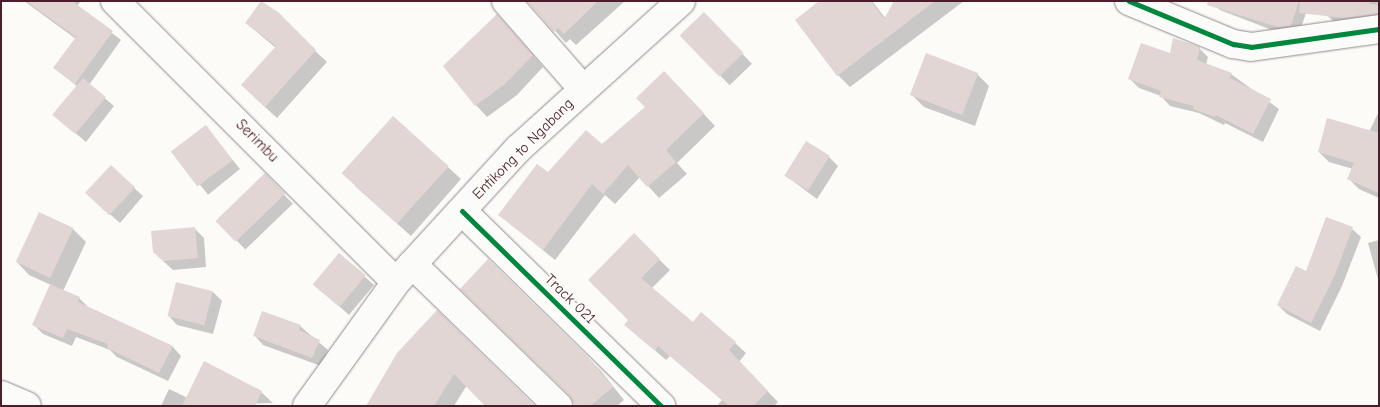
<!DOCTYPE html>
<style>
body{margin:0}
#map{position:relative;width:1380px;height:407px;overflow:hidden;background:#fcfbf8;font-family:"Comic Neue",sans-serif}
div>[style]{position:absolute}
.shadow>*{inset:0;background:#0003;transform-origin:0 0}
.building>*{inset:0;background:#e2d6d4;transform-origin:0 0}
.roads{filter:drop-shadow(0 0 1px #928a8b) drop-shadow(0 0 1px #928a8b)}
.minor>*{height:28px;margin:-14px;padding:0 14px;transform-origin:14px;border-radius:14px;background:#fbfbf9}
.major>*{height:28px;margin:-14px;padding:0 14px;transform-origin:14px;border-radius:14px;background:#fbfbf9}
.highway>*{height:28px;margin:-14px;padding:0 14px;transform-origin:14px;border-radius:14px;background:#fbfbf9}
.cycleway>*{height:5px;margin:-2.5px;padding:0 2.5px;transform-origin:2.5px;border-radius:2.5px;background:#00873e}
span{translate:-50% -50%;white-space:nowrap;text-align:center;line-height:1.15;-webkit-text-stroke:4px #fdfcf7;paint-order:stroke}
.street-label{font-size:15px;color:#4a1f2b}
.frame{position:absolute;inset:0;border:2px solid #4a1f2b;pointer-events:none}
</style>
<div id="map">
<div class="shadow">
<i style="clip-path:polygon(24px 1px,81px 1px,77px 6px,121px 40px,89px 85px,114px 106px,86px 142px,55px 116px,78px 87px,55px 68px,76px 39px)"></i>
<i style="clip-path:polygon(529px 1px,625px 1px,576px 45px,570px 39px,566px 43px)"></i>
<i style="clip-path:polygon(821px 1px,872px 1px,886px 19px,895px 1px,964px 1px,850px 87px,838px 75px)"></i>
<i style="clip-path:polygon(1211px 1px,1310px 1px,1299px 34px,1288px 36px,1220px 10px)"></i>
<i style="clip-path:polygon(1329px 1px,1379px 1px,1379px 27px,1340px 28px,1328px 16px)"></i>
<i style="clip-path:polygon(262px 2px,327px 62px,277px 118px,254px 97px,276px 48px,246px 23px)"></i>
<i style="left:704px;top:14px;width:69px;height:31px;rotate:46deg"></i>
<i style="clip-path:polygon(508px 27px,543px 67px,517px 95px,487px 117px,476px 105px)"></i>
<i style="clip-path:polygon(1199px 48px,1208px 57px,1206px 65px,1231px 74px,1279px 109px,1263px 142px,1225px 123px,1224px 125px,1199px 113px,1170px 106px,1161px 96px,1139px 88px,1130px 79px,1171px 55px)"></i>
<i style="clip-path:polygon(977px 74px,989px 86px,975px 126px,924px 107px,911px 94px)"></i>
<i style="clip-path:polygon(676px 84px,715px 126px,677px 163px,687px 174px,659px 198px,640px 177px,615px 204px,605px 195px,555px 260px,500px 215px,549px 174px,602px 145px)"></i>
<i style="clip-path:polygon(1379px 111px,1379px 198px,1359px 189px,1349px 179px,1353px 169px,1329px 162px,1319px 152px,1369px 132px)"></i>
<i style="clip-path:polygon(393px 117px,461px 179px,411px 236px,355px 186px)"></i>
<i style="left:206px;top:127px;width:54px;height:41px;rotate:51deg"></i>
<i style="clip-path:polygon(829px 157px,838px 166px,817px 199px,786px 176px)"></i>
<i style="clip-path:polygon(111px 167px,143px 196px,120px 223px,96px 202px)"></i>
<i style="left:265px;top:175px;width:40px;height:66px;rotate:46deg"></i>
<i style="clip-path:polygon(73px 229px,86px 242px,63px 291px,79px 298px,88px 307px,173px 347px,181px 356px,168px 381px,117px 357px,110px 350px,76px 337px,72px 346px,43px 334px,34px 325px,51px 285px,29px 275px,17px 262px)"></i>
<i style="clip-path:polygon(195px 229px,204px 238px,206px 267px,173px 270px,163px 261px)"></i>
<i style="clip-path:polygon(1352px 229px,1361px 237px,1342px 286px,1320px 331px,1287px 314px,1278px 305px)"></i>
<i style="clip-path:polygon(634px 235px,670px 270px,651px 289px,693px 324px,735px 343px,746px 353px,739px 362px,778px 402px,774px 406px,717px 406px,722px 400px,670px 356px,666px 360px,626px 325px,630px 320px)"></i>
<i style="clip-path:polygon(1379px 240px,1379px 283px,1368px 243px)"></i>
<i style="clip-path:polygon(488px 260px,601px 371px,624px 400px,617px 406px,578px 406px)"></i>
<i style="clip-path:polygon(365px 277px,374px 285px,349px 315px,314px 284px)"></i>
<i style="clip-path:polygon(213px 292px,222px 301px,213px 334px,177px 325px,169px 316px)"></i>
<i style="clip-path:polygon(437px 312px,467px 385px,454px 406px,372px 406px)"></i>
<i style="clip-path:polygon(300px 326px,328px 350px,321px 366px,263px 345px,255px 336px)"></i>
<i style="clip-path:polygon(169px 389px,188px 398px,261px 392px,273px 403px,161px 406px)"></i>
</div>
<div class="building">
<i style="clip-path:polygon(26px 1px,72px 1px,113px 31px,75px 84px,53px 68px,76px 37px)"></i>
<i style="clip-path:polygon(261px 1px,278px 12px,316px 50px,265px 107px,241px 85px,276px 46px,245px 23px)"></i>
<i style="clip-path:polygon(527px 1px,598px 1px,564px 34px,558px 28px,554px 32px)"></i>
<i style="clip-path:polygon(819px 1px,871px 1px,884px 19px,894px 1px,935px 1px,837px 76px,795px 20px)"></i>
<i style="clip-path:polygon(1208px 1px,1299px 1px,1291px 26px,1278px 27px,1207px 5px)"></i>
<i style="clip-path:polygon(1300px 1px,1370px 1px,1369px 4px,1379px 5px,1379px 14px,1344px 18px,1299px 13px)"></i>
<i style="left:704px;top:12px;width:57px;height:34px;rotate:46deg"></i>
<i style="clip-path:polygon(497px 14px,533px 55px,505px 84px,475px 106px,443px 66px)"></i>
<i style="clip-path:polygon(1173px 38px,1200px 47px,1197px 60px,1232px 73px,1230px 78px,1271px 99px,1253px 134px,1216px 115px,1215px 117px,1193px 109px,1194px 106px,1159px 97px,1161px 91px,1128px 79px,1141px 43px,1170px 53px)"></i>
<i style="left:926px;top:53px;width:56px;height:45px;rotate:21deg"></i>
<i style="clip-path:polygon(664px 71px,704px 113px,666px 150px,676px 162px,647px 187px,628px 165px,603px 194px,592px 184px,543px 250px,498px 215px,537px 164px,548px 172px,586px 130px,602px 144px,645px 107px,636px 98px)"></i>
<i style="left:83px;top:78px;width:30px;height:48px;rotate:40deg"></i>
<i style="left:393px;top:116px;width:75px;height:77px;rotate:42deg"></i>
<i style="clip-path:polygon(1327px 118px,1379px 133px,1379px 193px,1347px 179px,1354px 163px,1318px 152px)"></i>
<i style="left:206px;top:125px;width:44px;height:44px;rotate:53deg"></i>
<i style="left:806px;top:141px;width:28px;height:41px;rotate:32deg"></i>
<i style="left:111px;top:165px;width:33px;height:38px;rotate:43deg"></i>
<i style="left:265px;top:173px;width:29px;height:69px;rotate:46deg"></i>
<i style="left:39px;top:212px;width:38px;height:55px;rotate:25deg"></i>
<i style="clip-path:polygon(1326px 217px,1353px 227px,1334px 277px,1311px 323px,1277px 305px,1296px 266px,1306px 271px)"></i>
<i style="clip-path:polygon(195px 227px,198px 258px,163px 261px,153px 252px,151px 231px)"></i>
<i style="clip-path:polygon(634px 233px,660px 259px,641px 278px,693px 322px,701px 312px,736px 342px,729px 350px,768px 391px,753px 406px,729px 406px,658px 346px,655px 351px,624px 325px,628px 320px,588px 280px)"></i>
<i style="left:339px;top:253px;width:35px;height:41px;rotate:40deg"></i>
<i style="clip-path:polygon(488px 259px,588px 357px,613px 387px,590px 406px,575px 406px,569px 395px,460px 289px)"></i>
<i style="left:176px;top:282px;width:38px;height:35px;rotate:14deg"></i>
<i style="clip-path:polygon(50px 284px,80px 297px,78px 302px,173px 346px,159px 373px,107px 348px,108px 344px,67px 329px,63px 338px,32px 325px)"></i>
<i style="clip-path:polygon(437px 310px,535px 406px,485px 406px,454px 374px,434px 406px,366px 406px,397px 353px)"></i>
<i style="clip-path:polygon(262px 311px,301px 325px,299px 330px,320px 340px,312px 358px,253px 336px)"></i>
<i style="clip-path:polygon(204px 361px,262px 391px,255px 406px,182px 406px)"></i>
</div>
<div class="roads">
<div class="minor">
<i style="left:506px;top:1px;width:117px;rotate:48.8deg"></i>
<i style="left:1129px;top:1px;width:113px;rotate:22.5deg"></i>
<i style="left:1233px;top:44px;width:18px;rotate:9deg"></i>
<i style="left:1251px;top:47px;width:129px;rotate:-8deg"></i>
<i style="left:462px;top:211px;width:279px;rotate:44.4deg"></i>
<i style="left:412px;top:264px;width:204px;rotate:44.2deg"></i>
<i style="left:1px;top:395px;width:28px;rotate:23deg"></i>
</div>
<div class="major">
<i style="left:115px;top:1px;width:397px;rotate:45deg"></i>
</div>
<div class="highway">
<i style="left:307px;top:406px;width:153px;rotate:-54.3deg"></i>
<i style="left:396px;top:282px;width:180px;rotate:-47.5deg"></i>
<i style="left:518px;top:149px;width:220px;rotate:-42.2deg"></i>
</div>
</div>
<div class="cycleway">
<i style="left:1129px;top:1px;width:113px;rotate:22.5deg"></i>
<i style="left:1233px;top:44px;width:18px;rotate:9deg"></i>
<i style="left:1251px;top:47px;width:129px;rotate:-8deg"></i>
<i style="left:462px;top:211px;width:279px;rotate:44.4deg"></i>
</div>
<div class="street-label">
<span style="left:257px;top:141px;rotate:45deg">Serimbu</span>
<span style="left:523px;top:149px;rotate:-45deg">Entikong to Ngabang</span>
<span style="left:570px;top:299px;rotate:44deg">Track 021</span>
</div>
<div class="frame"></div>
</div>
